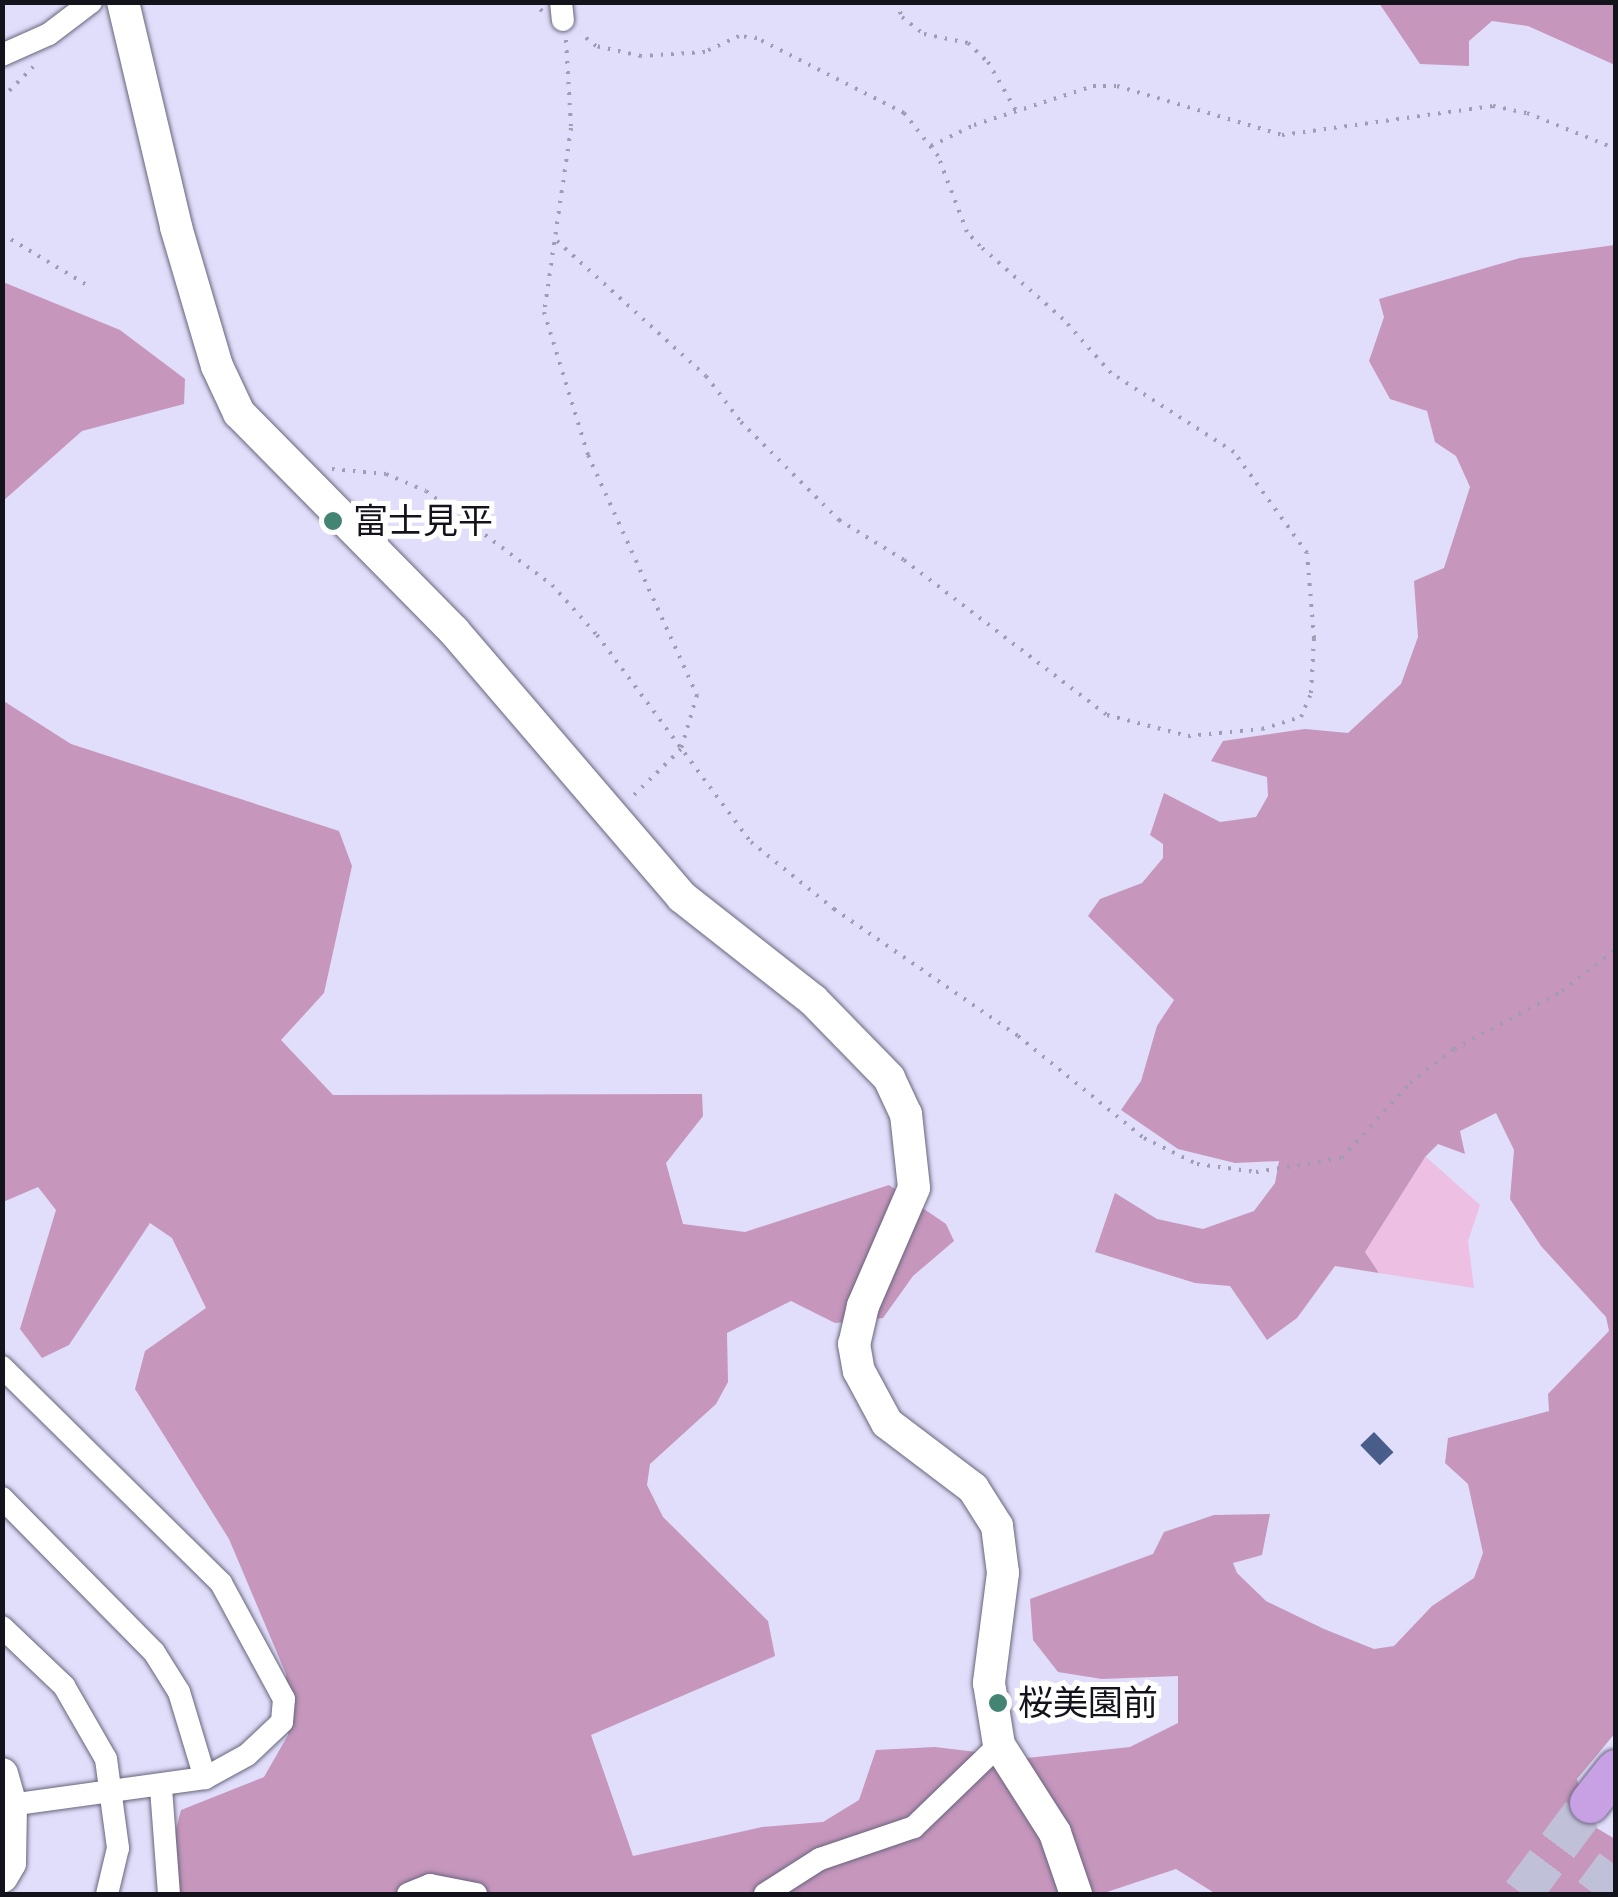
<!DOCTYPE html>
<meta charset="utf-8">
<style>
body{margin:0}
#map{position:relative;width:1618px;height:1897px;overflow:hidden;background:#e0defa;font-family:"Zilla Slab","Noto Sans JP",serif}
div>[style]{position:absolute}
.green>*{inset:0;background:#ecbfe3}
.forest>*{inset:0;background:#c696bd}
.building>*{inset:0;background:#485d8a;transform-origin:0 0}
.highway-tunnel>*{height:40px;margin-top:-20px;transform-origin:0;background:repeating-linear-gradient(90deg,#c1c0d9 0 40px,transparent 0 60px)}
.path>*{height:4px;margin-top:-2px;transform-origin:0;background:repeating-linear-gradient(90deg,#9e9db3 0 2.5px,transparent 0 10.5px)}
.roads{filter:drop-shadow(0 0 2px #67657d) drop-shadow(0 0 2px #67657d)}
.street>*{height:22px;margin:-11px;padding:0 11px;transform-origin:11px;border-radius:11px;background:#fff}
.secondary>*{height:32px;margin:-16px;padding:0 16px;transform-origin:16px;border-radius:16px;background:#fff}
.highway>*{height:40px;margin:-20px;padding:0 20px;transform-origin:20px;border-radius:20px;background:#c8a1e5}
.dots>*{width:28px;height:28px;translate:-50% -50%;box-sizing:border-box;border:5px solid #fff;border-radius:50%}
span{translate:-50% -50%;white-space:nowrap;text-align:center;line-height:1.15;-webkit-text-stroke:10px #fff;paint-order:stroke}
.poi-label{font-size:35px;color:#13131c}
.left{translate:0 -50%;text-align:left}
.frame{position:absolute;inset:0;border:5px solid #13131c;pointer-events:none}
</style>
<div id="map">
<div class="green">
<i style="clip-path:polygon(1425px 1156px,1480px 1205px,1468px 1241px,1474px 1288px,1379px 1273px,1365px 1252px)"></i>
</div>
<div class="forest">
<i style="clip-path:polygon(1379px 3px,1615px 3px,1615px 65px,1528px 26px,1492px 21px,1469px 41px,1469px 66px,1420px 64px)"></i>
<i style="clip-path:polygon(1615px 245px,1616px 1732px,1577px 1779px,1590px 1824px,1615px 1839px,1615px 1894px,1216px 1894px,1176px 1869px,1101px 1894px,159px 1894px,181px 1810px,264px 1777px,288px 1735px,286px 1674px,229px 1539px,135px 1389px,145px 1351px,206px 1308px,172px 1238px,150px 1223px,69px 1345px,42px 1358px,20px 1329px,56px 1210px,38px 1187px,3px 1202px,2px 700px,71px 744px,339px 831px,352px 866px,324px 993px,281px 1040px,333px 1095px,702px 1094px,703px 1116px,666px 1163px,683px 1224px,745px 1232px,889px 1185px,946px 1224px,954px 1241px,913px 1276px,883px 1318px,835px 1323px,791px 1301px,727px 1333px,728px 1382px,716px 1404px,650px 1464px,647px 1485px,663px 1517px,768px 1621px,775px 1656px,591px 1735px,633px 1856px,762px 1827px,823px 1822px,859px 1800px,876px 1750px,935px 1747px,1027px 1758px,1130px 1747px,1178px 1723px,1178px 1676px,1102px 1679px,1058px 1672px,1033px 1640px,1030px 1599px,1153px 1554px,1164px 1532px,1214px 1515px,1270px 1514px,1262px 1555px,1233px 1563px,1237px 1573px,1266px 1601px,1324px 1629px,1374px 1649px,1394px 1646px,1432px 1606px,1474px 1578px,1483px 1553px,1468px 1484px,1445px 1463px,1448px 1438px,1549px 1411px,1548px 1394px,1609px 1331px,1606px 1317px,1541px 1246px,1510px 1199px,1514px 1150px,1496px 1113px,1460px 1131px,1465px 1154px,1438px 1144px,1425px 1157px,1365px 1252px,1379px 1273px,1335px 1266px,1297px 1318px,1267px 1340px,1230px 1286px,1195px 1283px,1095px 1252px,1115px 1193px,1157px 1219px,1203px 1229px,1254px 1211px,1275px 1183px,1279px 1161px,1235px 1163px,1178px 1149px,1121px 1110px,1141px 1081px,1157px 1026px,1174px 1000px,1088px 916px,1100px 899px,1142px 883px,1163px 858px,1163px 844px,1150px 835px,1164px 793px,1220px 822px,1256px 817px,1268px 796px,1267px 777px,1211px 761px,1223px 741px,1305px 729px,1348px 733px,1401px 684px,1418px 637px,1414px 581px,1444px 568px,1470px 487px,1456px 456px,1435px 442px,1427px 411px,1390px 399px,1369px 361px,1384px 317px,1379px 299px,1520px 258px)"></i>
<i style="clip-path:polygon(3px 282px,120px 330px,185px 379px,184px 404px,82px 431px,3px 501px)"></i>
</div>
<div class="building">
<i style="left:1374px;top:1432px;width:28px;height:19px;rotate:46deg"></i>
</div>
<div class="highway-tunnel">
<i style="left:1522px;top:1894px;width:114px;rotate:-53.2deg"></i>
<i style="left:1594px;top:1894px;width:36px;rotate:-53deg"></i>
</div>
<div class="path">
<i style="left:533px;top:2px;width:13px;rotate:45deg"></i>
<i style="left:896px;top:2px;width:16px;rotate:68deg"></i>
<i style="left:902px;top:17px;width:28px;rotate:38deg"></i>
<i style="left:924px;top:34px;width:45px;rotate:11.6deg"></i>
<i style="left:968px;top:43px;width:28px;rotate:44deg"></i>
<i style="left:988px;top:62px;width:60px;rotate:60deg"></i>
<i style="left:566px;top:40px;width:88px;rotate:86.7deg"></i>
<i style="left:571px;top:128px;width:186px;rotate:98.3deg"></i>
<i style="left:544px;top:312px;width:150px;rotate:72.9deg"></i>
<i style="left:588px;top:455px;width:264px;rotate:65.6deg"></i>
<i style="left:697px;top:695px;width:56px;rotate:106.5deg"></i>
<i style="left:681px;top:749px;width:70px;rotate:135.6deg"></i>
<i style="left:2px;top:98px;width:49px;rotate:-45deg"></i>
<i style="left:931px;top:146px;width:48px;rotate:-26deg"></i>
<i style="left:974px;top:125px;width:125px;rotate:-18.1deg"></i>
<i style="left:1093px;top:86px;width:24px"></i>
<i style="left:1117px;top:86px;width:172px;rotate:16.5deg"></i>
<i style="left:1282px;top:135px;width:213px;rotate:-7.8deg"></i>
<i style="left:1493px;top:106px;width:35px;rotate:12deg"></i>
<i style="left:1527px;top:113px;width:96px;rotate:22deg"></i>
<i style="left:2px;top:234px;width:99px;rotate:31deg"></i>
<i style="left:557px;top:241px;width:201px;rotate:42.2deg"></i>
<i style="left:706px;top:376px;width:58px;rotate:52.7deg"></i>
<i style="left:741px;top:422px;width:139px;rotate:45deg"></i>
<i style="left:839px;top:520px;width:76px;rotate:31.6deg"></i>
<i style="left:904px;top:560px;width:255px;rotate:37.4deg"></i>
<i style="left:1107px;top:715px;width:84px;rotate:14.5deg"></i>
<i style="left:1188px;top:736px;width:74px;rotate:-5.4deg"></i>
<i style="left:1262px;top:729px;width:41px;rotate:-17.1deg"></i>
<i style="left:1301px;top:717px;width:26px;rotate:-67deg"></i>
<i style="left:1311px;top:693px;width:55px;rotate:-86.9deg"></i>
<i style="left:1314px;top:638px;width:85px;rotate:-94.7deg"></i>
<i style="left:1307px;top:553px;width:125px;rotate:-125.9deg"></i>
<i style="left:1234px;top:452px;width:146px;rotate:-147.3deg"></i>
<i style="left:1111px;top:373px;width:72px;rotate:-131.6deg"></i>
<i style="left:1063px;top:319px;width:111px;rotate:-138.7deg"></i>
<i style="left:980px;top:246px;width:19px;rotate:-133deg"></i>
<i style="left:967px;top:232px;width:81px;rotate:-110.9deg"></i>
<i style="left:938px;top:156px;width:55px;rotate:-128.3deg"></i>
<i style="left:904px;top:113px;width:165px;rotate:-153deg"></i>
<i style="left:757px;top:38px;width:18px;rotate:-174deg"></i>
<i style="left:739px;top:36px;width:38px;rotate:155deg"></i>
<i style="left:705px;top:52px;width:64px;rotate:176.4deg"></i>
<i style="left:641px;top:56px;width:46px;rotate:-167.5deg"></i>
<i style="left:596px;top:46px;width:21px;rotate:-141deg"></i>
<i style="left:332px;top:469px;width:54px;rotate:5.3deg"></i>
<i style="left:386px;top:474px;width:43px;rotate:23deg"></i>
<i style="left:426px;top:491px;width:157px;rotate:36.7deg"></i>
<i style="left:552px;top:585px;width:67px;rotate:48deg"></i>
<i style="left:597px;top:635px;width:258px;rotate:53.4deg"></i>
<i style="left:751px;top:842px;width:107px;rotate:38.9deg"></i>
<i style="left:834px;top:909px;width:224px;rotate:34.6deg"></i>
<i style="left:1018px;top:1036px;width:162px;rotate:39deg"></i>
<i style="left:1144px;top:1138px;width:59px;rotate:26.1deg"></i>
<i style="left:1197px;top:1164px;width:60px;rotate:7.7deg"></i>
<i style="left:1256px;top:1172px;width:87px;rotate:-9.2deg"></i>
<i style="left:1342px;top:1158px;width:101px;rotate:-47.8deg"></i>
<i style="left:1410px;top:1083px;width:56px;rotate:-37.7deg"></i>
<i style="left:1454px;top:1049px;width:123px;rotate:-28.2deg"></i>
<i style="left:1562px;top:991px;width:68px;rotate:-37.9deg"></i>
</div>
<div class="roads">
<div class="street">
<i style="left:561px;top:2px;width:18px;rotate:84deg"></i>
<i style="left:2px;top:55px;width:51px;rotate:-24.1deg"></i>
<i style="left:49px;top:34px;width:53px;rotate:-37.3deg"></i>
<i style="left:2px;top:1367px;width:308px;rotate:44.6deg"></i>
<i style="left:221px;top:1583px;width:132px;rotate:61.5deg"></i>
<i style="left:284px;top:1699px;width:23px;rotate:95deg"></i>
<i style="left:282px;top:1722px;width:48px;rotate:136.7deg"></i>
<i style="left:247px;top:1755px;width:48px;rotate:151.3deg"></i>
<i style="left:205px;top:1778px;width:196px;rotate:172.1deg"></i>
<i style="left:2px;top:1498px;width:216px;rotate:45.4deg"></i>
<i style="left:154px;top:1652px;width:47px;rotate:58deg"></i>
<i style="left:179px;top:1692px;width:90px;rotate:73.2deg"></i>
<i style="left:2px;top:1627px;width:86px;rotate:43.6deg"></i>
<i style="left:64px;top:1686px;width:84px;rotate:60.1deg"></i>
<i style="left:106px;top:1759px;width:90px;rotate:82.3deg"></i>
<i style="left:118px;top:1848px;width:47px;rotate:103.4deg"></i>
<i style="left:161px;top:1788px;width:106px;rotate:85.7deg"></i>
<i style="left:408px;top:1894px;width:24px;rotate:-22deg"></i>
<i style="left:430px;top:1885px;width:47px;rotate:11.1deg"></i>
<i style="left:765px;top:1894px;width:65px;rotate:-32.5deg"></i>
<i style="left:820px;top:1859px;width:99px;rotate:-18.8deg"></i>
<i style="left:914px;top:1827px;width:118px;rotate:-44deg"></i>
</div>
<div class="secondary">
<i style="left:123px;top:2px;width:231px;rotate:76.7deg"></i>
<i style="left:176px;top:227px;width:145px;rotate:73.6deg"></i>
<i style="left:217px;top:366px;width:52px;rotate:64.9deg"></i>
<i style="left:239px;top:413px;width:306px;rotate:45.4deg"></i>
<i style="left:454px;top:631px;width:350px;rotate:49.4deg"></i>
<i style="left:682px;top:897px;width:167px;rotate:38.2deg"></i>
<i style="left:813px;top:1000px;width:109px;rotate:45.7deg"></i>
<i style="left:889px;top:1078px;width:40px;rotate:65deg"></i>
<i style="left:906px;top:1114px;width:74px;rotate:83.8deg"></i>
<i style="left:914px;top:1188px;width:129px;rotate:113.4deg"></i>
<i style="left:863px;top:1306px;width:39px;rotate:103deg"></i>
<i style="left:854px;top:1344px;width:27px;rotate:80deg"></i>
<i style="left:859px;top:1371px;width:59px;rotate:61.7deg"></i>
<i style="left:887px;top:1423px;width:108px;rotate:37.1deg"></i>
<i style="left:973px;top:1488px;width:45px;rotate:57.7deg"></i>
<i style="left:997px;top:1526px;width:47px;rotate:82.7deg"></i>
<i style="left:1003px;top:1573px;width:111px;rotate:97.3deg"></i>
<i style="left:989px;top:1683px;width:63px;rotate:80.8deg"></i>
<i style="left:999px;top:1745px;width:104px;rotate:57.5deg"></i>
<i style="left:1055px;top:1833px;width:65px;rotate:71deg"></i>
<i style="left:2px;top:1774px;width:32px;rotate:74deg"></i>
<i style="left:11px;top:1805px;width:58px;rotate:91deg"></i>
<i style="left:10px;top:1863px;width:16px;rotate:120deg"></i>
</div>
<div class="highway">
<i style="left:1590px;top:1803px;width:42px;rotate:-51.8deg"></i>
</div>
</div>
<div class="dots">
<i style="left:333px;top:521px;background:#438473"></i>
<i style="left:998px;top:1703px;background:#438473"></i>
</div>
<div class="poi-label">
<span class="left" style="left:353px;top:521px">富士見平</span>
<span class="left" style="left:1018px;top:1703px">桜美園前</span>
</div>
<div class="frame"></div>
</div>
